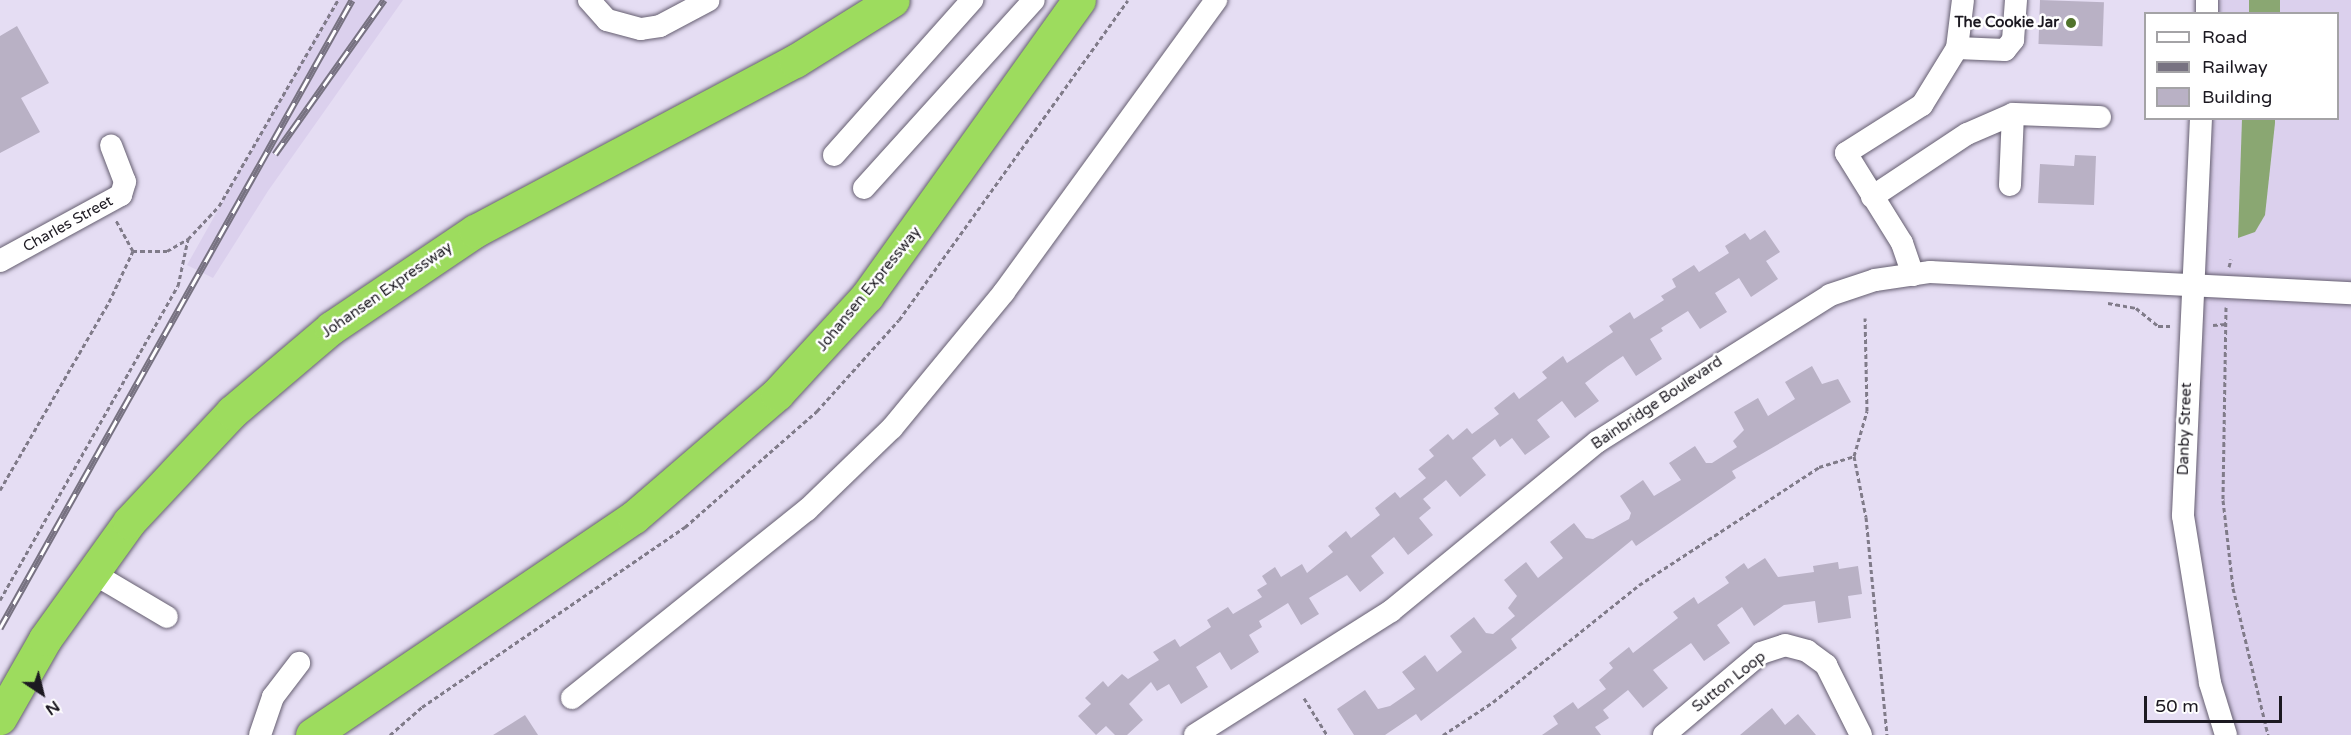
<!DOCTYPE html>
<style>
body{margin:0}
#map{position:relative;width:2351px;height:735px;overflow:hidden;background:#e5ddf3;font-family:"Varela Round",sans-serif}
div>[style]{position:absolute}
.built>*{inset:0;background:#dbd0ed}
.forest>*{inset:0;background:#8aa772;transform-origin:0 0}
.building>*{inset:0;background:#b9b1c5;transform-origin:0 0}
.path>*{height:3px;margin-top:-1.5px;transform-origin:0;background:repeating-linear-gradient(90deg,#807b89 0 4.5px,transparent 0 7.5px)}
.roads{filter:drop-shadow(0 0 2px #655e70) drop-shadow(0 0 2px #655e70)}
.minor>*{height:22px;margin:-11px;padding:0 11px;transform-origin:11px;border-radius:11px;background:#fff}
.highway>*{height:33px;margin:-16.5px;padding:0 16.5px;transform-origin:16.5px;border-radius:16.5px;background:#9ddc5e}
.rail>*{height:7px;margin-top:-3.5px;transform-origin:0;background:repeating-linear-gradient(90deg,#fff 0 14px,#777281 0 28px);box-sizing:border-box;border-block:2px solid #777281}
.dots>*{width:16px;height:16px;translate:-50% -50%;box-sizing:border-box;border:3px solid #fff;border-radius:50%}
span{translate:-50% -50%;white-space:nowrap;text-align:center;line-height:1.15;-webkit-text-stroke:5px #fff;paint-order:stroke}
.poi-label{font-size:15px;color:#1c1921;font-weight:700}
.right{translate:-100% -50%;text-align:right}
.street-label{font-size:15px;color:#1c1921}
.legend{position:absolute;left:2144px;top:12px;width:195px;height:108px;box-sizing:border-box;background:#fff;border:2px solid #a4a3a6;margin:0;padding:8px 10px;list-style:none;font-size:18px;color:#1c1921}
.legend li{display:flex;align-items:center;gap:12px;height:30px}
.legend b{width:30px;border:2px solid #a4a3a6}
.north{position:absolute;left:12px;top:663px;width:60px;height:60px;-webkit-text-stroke:4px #fff;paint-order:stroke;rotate:145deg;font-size:16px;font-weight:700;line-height:24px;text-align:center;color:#1c1921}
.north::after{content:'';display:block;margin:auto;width:21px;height:27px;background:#1c1921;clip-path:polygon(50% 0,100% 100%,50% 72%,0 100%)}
.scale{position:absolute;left:2144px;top:696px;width:138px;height:27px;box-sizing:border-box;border:3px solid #1c1921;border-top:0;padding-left:8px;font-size:18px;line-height:21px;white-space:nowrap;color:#1c1921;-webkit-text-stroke:4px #fff;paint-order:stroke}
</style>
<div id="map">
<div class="built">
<i style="clip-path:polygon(336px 0,403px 0,268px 191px,213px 278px,187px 265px)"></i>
<i style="clip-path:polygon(2215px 0,2351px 0,2351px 735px,2226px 735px,2194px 597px,2192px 283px,2205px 119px,2338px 118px,2338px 14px,2214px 13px)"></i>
</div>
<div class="forest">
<i style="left:2249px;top:0;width:31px;height:13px"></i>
<i style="clip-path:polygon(2242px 119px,2275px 119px,2275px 123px,2265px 215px,2255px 232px,2238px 238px)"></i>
</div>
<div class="building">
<i style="left:2040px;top:0;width:64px;height:44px;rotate:2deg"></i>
<i style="clip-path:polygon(17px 26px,49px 83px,21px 98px,40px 132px,0 153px,0 36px)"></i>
<i style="clip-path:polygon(2075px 155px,2096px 156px,2094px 205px,2038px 203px,2040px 164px,2074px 166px)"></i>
<i style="clip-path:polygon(1765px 230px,1780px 252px,1766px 261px,1778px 279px,1751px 297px,1739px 278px,1715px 293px,1727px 312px,1700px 329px,1688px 311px,1661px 328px,1663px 331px,1650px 339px,1662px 359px,1636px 376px,1623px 356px,1608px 366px,1585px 383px,1599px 401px,1575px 418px,1562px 401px,1537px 420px,1550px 437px,1525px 455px,1512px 438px,1500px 447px,1495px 439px,1472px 458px,1486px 475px,1460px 497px,1446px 480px,1423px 499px,1431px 508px,1419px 518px,1433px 535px,1408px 555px,1394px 537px,1371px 556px,1384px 573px,1360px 592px,1347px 575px,1309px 598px,1319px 614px,1301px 625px,1288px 603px,1259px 621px,1262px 627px,1249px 635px,1259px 652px,1231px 670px,1220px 652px,1196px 667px,1208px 687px,1181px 704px,1169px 684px,1157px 691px,1151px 682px,1129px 704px,1143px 720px,1127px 735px,1115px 735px,1106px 726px,1096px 735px,1078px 716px,1091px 704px,1085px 698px,1103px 681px,1108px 687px,1122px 674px,1128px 679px,1159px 660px,1153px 652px,1175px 639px,1180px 647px,1211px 627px,1207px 620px,1228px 607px,1233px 614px,1262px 597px,1257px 590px,1267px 584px,1262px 576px,1275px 567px,1281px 577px,1302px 564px,1307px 573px,1333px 552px,1328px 546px,1346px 531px,1351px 538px,1380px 515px,1375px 508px,1395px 492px,1400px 498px,1426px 478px,1418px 469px,1434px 456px,1429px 450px,1448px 434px,1453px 440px,1467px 428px,1472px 434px,1499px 414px,1494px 408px,1514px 392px,1519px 399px,1547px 378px,1542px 372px,1563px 356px,1567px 363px,1613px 332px,1609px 326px,1630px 312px,1634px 319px,1664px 300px,1661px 296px,1676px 287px,1672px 279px,1694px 265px,1699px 272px,1729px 253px,1725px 246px,1745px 233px,1750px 240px)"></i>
<i style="clip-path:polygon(1812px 366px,1822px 384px,1838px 379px,1851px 402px,1732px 471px,1736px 478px,1636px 546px,1632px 540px,1511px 639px,1517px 648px,1421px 721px,1416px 714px,1385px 735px,1354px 735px,1337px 709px,1365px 690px,1378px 709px,1390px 706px,1415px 689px,1402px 672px,1425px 655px,1437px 672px,1462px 652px,1450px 636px,1474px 617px,1486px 633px,1493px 634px,1515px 616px,1508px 608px,1517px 596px,1504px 580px,1526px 562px,1538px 578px,1563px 558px,1550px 542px,1574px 523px,1586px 538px,1593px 539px,1629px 519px,1631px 513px,1620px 496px,1643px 480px,1654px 496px,1681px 480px,1669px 463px,1695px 446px,1706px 463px,1712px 463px,1737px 447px,1733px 441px,1744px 430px,1734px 412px,1758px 398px,1768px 416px,1795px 399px,1785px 382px)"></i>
<i style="clip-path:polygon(1765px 558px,1778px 577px,1814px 572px,1813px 566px,1838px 562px,1839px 569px,1858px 566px,1862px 594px,1848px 596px,1851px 618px,1818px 623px,1815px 601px,1784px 605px,1754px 626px,1742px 607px,1717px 625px,1730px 643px,1704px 661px,1691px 643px,1653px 670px,1668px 688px,1643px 708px,1628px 690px,1603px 710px,1609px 718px,1595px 727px,1601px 735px,1542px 735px,1558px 724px,1553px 716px,1573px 702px,1578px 709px,1606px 689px,1599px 680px,1613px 668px,1609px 663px,1629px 647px,1633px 653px,1678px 618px,1673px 612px,1694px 597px,1698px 604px,1729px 583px,1725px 577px,1744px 563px,1748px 569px)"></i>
<i style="clip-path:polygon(1772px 708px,1785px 725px,1798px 714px,1816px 735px,1740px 735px)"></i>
<i style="clip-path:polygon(525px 715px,538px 735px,493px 735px)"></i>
</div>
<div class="path">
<i style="left:133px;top:251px;width:34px"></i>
<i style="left:167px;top:251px;width:24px;rotate:-30deg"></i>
<i style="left:188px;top:239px;width:45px;rotate:-46.8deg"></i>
<i style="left:219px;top:206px;width:238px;rotate:-60deg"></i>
<i style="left:2229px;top:267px;width:8px;rotate:-76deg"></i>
<i style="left:2108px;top:303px;width:28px;rotate:10deg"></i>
<i style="left:2136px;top:308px;width:28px;rotate:39deg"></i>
<i style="left:2158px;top:326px;width:15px"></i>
<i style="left:2226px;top:307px;width:193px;rotate:90.9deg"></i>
<i style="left:2223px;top:500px;width:89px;rotate:83.5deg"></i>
<i style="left:2233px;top:588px;width:151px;rotate:76.6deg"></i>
<i style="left:2213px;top:325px;width:13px;rotate:-4deg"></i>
<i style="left:1854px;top:456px;width:62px;rotate:78.9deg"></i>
<i style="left:1866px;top:517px;width:219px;rotate:84.5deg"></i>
<i style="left:0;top:490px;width:217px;rotate:-59.9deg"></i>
<i style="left:109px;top:302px;width:56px;rotate:-64.8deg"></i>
<i style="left:133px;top:251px;width:35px;rotate:-119deg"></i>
<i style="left:0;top:600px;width:361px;rotate:-60.5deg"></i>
<i style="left:178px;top:286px;width:48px;rotate:-78deg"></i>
<i style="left:1304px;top:698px;width:44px;rotate:58.1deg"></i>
<i style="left:390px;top:735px;width:43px;rotate:-41.2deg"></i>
<i style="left:422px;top:707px;width:319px;rotate:-34.4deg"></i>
<i style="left:685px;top:527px;width:176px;rotate:-41.3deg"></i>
<i style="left:817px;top:411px;width:122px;rotate:-48deg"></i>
<i style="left:899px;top:320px;width:393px;rotate:-54.4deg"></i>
<i style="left:1443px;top:735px;width:60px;rotate:-33.4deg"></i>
<i style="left:1493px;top:702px;width:187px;rotate:-38.7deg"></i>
<i style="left:1639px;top:585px;width:215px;rotate:-33.2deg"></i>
<i style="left:1819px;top:467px;width:37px;rotate:-17deg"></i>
<i style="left:1854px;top:456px;width:47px;rotate:-73.9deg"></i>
<i style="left:1867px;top:411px;width:93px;rotate:-91.2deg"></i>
</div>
<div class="roads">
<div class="minor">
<i style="left:589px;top:0;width:27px;rotate:48deg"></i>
<i style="left:607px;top:20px;width:35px;rotate:15deg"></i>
<i style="left:641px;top:29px;width:19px;rotate:-9deg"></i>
<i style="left:660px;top:26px;width:55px;rotate:-28deg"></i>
<i style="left:2207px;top:14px;width:14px;rotate:-90deg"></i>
<i style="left:1957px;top:48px;width:48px;rotate:2.4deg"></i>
<i style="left:2005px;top:50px;width:13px;rotate:-51deg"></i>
<i style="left:2013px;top:40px;width:40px;rotate:-85.7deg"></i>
<i style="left:2201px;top:118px;width:398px;rotate:92.6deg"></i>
<i style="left:2183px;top:516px;width:169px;rotate:80.8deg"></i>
<i style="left:2210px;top:683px;width:54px;rotate:72.9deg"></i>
<i style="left:834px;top:155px;width:208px;rotate:-48.3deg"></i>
<i style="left:2010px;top:185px;width:71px;rotate:-87.6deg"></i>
<i style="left:864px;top:188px;width:253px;rotate:-47.9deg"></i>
<i style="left:1872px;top:197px;width:114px;rotate:-33.6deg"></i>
<i style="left:1967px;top:134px;width:50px;rotate:-23.5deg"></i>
<i style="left:2013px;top:114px;width:87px;rotate:2deg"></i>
<i style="left:0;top:261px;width:138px;rotate:-28.6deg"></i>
<i style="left:121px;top:195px;width:14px;rotate:-73deg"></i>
<i style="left:125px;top:182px;width:39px;rotate:-111deg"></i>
<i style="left:1913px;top:275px;width:34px;rotate:-109deg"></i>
<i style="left:1902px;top:243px;width:106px;rotate:-121.9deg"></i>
<i style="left:1846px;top:153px;width:90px;rotate:-32.3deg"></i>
<i style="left:1922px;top:105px;width:67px;rotate:-58.4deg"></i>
<i style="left:1957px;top:48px;width:48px;rotate:-82.9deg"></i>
<i style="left:91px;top:572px;width:88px;rotate:30.6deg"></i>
<i style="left:572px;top:698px;width:301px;rotate:-38.7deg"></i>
<i style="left:807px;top:510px;width:118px;rotate:-44deg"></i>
<i style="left:892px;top:428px;width:176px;rotate:-50.5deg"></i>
<i style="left:1004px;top:292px;width:361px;rotate:-54deg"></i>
<i style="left:260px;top:735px;width:40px;rotate:-71.1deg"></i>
<i style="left:273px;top:697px;width:43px;rotate:-52.6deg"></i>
<i style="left:1195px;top:735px;width:232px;rotate:-32.3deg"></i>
<i style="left:1391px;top:611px;width:266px;rotate:-39.4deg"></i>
<i style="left:1597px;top:442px;width:275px;rotate:-32.2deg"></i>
<i style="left:1830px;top:295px;width:47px;rotate:-18.4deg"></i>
<i style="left:1875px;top:280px;width:56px;rotate:-8.3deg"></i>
<i style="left:1930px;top:272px;width:422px;rotate:2.9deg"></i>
<i style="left:1664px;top:735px;width:127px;rotate:-40.2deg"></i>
<i style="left:1761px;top:653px;width:25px;rotate:-18deg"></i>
<i style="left:1785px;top:645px;width:23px;rotate:15deg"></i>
<i style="left:1807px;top:651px;width:24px;rotate:36deg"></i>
<i style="left:1826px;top:665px;width:78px;rotate:63.4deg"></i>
</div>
<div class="highway">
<i style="left:0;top:718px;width:91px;rotate:-60.3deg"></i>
<i style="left:45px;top:639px;width:144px;rotate:-54.3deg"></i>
<i style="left:129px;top:522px;width:151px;rotate:-46.9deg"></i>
<i style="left:232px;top:412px;width:130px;rotate:-40.3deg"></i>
<i style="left:331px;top:328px;width:174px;rotate:-34deg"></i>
<i style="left:475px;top:231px;width:362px;rotate:-28deg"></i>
<i style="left:795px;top:61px;width:115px;rotate:-31.9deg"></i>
<i style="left:312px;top:735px;width:389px;rotate:-34.1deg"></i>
<i style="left:634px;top:517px;width:189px;rotate:-40.7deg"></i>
<i style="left:777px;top:394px;width:133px;rotate:-47.4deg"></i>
<i style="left:867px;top:296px;width:364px;rotate:-54.4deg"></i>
</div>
</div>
<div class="rail">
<i style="left:275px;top:154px;width:189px;rotate:-54.7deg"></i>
<i style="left:0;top:628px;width:720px;rotate:-60.73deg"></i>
</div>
<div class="dots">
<i style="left:2071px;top:23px;background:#50732b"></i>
</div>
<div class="poi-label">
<span class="right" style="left:2059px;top:23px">The Cookie Jar</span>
</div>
<div class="street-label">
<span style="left:68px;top:224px;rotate:-29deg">Charles Street</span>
<span style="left:869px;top:289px;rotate:-51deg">Johansen Expressway</span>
<span style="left:387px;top:290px;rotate:-35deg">Johansen Expressway</span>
<span style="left:1657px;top:403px;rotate:-34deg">Bainbridge Boulevard</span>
<span style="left:2185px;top:429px;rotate:-88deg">Danby Street</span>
<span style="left:1729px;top:682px;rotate:-38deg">Sutton Loop</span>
</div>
<ul class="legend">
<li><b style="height:8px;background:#fff"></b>Road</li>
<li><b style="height:8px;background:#777281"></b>Railway</li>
<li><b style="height:16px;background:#b9b1c5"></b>Building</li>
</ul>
<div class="north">N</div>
<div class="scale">50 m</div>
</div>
